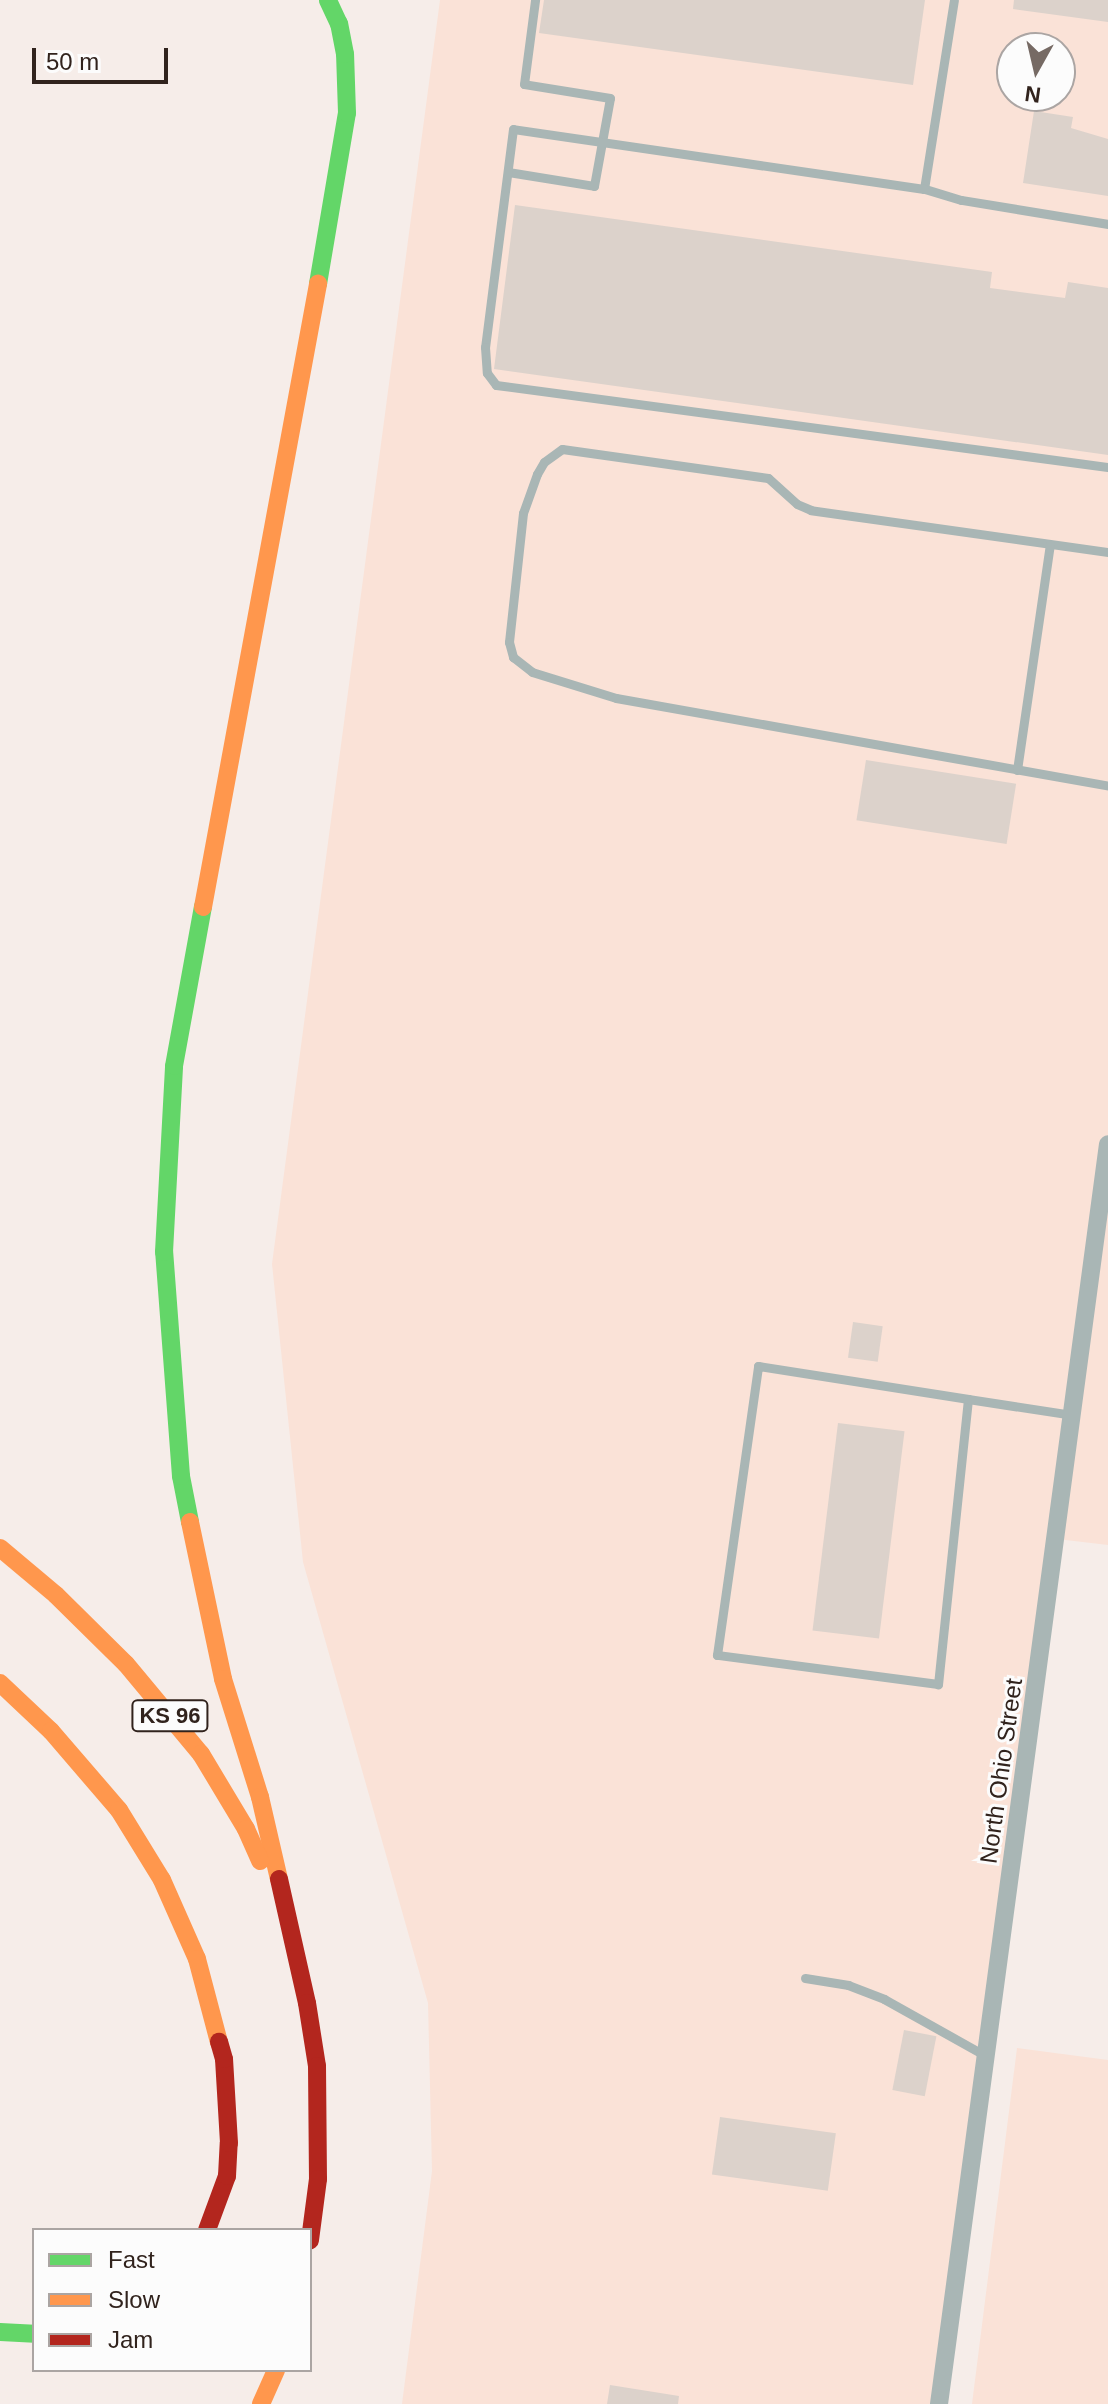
<!DOCTYPE html>
<style>
body{margin:0}
#map{position:relative;width:1108px;height:2404px;overflow:hidden;background:#f6ede9;font-family:Helvetica,sans-serif}
div>[style]{position:absolute}
.built>*{inset:0;background:#fae2d7}
.building>*{inset:0;background:#dcd2cb;transform-origin:0 0}
.lane>*{height:9px;margin:-4.5px;padding:0 4.5px;transform-origin:4.5px;border-radius:4.5px;background:#a9b6b5}
.street>*{height:18px;margin:-9px;padding:0 9px;transform-origin:9px;border-radius:9px;background:#a9b6b5}
.fast>*{height:18px;margin:-9px;padding:0 9px;transform-origin:9px;border-radius:9px;background:#63d668}
.slow>*{height:18px;margin:-9px;padding:0 9px;transform-origin:9px;border-radius:9px;background:#ff974d}
.jam>*{height:18px;margin:-9px;padding:0 9px;transform-origin:9px;border-radius:9px;background:#b3261e}
span{translate:-50% -50%;white-space:nowrap;text-align:center;line-height:1.15;-webkit-text-stroke:6px #fcfcfc;paint-order:stroke}
.shield-label span{padding:2px 6px;background:#fcfcfc;border:2px solid;border-radius:6px;-webkit-text-stroke-width:0}
.shield-label{font-size:22px;color:#31231d;font-weight:700}
.street-label{font-size:24px;color:#31231d}
.legend{position:absolute;left:32px;top:2228px;width:280px;height:144px;box-sizing:border-box;background:#fcfcfc;border:2px solid #aba5a3;margin:0;padding:10px 14px;list-style:none;font-size:24px;color:#31231d}
.legend li{display:flex;align-items:center;gap:16px;height:40px}
.legend b{width:40px;border:2px solid #aba5a3}
.north{position:absolute;left:996px;top:32px;width:80px;height:80px;box-sizing:border-box;background:#fcfcfc;border:2px solid #aba5a3;border-radius:50%;rotate:188deg;font-size:22px;font-weight:700;line-height:32px;text-align:center;color:#31231d}
.north::after{content:'';display:block;margin:auto;width:28px;height:36px;background:#766a64;clip-path:polygon(50% 0,100% 100%,50% 72%,0 100%)}
.scale{position:absolute;left:32px;top:48px;width:136px;height:36px;box-sizing:border-box;border:4px solid #31231d;border-top:0;padding-left:10px;font-size:24px;line-height:28px;white-space:nowrap;color:#31231d;-webkit-text-stroke:6px #fcfcfc;paint-order:stroke}
</style>
<div id="map">
<div class="built">
<i style="clip-path:polygon(evenodd,440px 0,1108px 0,1108px 1545px,1057px 1539px,939px 2404px,402px 2404px,432px 2171px,428px 2003px,303px 1562px,272px 1264px,440px 0,1012px 48px,1060px 48px,1060px 96px,1012px 96px,1012px 48px)"></i>
<i style="clip-path:polygon(1017px 2048px,1108px 2060px,1108px 2404px,972px 2404px)"></i>
</div>
<div class="building">
<i style="clip-path:polygon(544px 0,925px 0,913px 85px,539px 33px)"></i>
<i style="clip-path:polygon(1014px 0,1108px 0,1108px 22px,1013px 9px)"></i>
<i style="clip-path:polygon(1034px 111px,1073px 117px,1071px 128px,1108px 139px,1108px 196px,1023px 183px)"></i>
<i style="clip-path:polygon(515px 205px,992px 272px,990px 288px,1065px 298px,1068px 282px,1108px 288px,1108px 455px,494px 369px)"></i>
<i style="left:866px;top:760px;width:152px;height:61px;rotate:9deg"></i>
<i style="left:853px;top:1322px;width:30px;height:36px;rotate:8deg"></i>
<i style="left:838px;top:1423px;width:67px;height:209px;rotate:7deg"></i>
<i style="left:904px;top:2030px;width:33px;height:61px;rotate:11deg"></i>
<i style="left:720px;top:2117px;width:117px;height:58px;rotate:8deg"></i>
<i style="clip-path:polygon(610px 2385px,679px 2396px,678px 2404px,607px 2404px)"></i>
</div>
<div class="lane">
<i style="left:508px;top:172px;width:87px;rotate:9.2deg"></i>
<i style="left:594px;top:186px;width:89px;rotate:-79.7deg"></i>
<i style="left:610px;top:98px;width:87px;rotate:-170.8deg"></i>
<i style="left:524px;top:84px;width:85px;rotate:-82.5deg"></i>
<i style="left:924px;top:189px;width:191px;rotate:-81deg"></i>
<i style="left:1108px;top:224px;width:149px;rotate:-170.7deg"></i>
<i style="left:961px;top:200px;width:39px;rotate:-163deg"></i>
<i style="left:924px;top:189px;width:415px;rotate:-171.7deg"></i>
<i style="left:513px;top:129px;width:220px;rotate:97.3deg"></i>
<i style="left:485px;top:347px;width:26px;rotate:86deg"></i>
<i style="left:487px;top:373px;width:15px;rotate:53deg"></i>
<i style="left:496px;top:385px;width:617px;rotate:7.63deg"></i>
<i style="left:1108px;top:552px;width:300px;rotate:-172deg"></i>
<i style="left:811px;top:510px;width:15px;rotate:-157deg"></i>
<i style="left:797px;top:504px;width:39px;rotate:-138deg"></i>
<i style="left:768px;top:478px;width:208px;rotate:-172deg"></i>
<i style="left:562px;top:449px;width:22px;rotate:144deg"></i>
<i style="left:544px;top:462px;width:14px;rotate:120deg"></i>
<i style="left:537px;top:474px;width:41px;rotate:109.7deg"></i>
<i style="left:523px;top:513px;width:130px;rotate:96.2deg"></i>
<i style="left:509px;top:642px;width:16px;rotate:75deg"></i>
<i style="left:513px;top:657px;width:24px;rotate:38deg"></i>
<i style="left:532px;top:672px;width:88px;rotate:17.2deg"></i>
<i style="left:616px;top:698px;width:500px;rotate:10.1deg"></i>
<i style="left:1017px;top:770px;width:228px;rotate:-81.7deg"></i>
<i style="left:968px;top:1399px;width:287px;rotate:96deg"></i>
<i style="left:938px;top:1684px;width:223px;rotate:-172.5deg"></i>
<i style="left:717px;top:1655px;width:292px;rotate:-81.9deg"></i>
<i style="left:758px;top:1366px;width:213px;rotate:8.9deg"></i>
<i style="left:968px;top:1399px;width:105px;rotate:8.7deg"></i>
<i style="left:805px;top:1978px;width:44px;rotate:9.2deg"></i>
<i style="left:848px;top:1985px;width:39px;rotate:21deg"></i>
<i style="left:884px;top:1999px;width:117px;rotate:29.2deg"></i>
</div>
<div class="street">
<i style="left:939px;top:2404px;width:1271px;rotate:-82.36deg"></i>
</div>
<div class="fast">
<i style="left:318px;top:284px;width:173px;rotate:-80.4deg"></i>
<i style="left:347px;top:113px;width:59px;rotate:-91.9deg"></i>
<i style="left:345px;top:54px;width:31px;rotate:-101deg"></i>
<i style="left:339px;top:24px;width:26px;rotate:-115deg"></i>
<i style="left:190px;top:1522px;width:47px;rotate:-101.1deg"></i>
<i style="left:181px;top:1476px;width:225px;rotate:-94.3deg"></i>
<i style="left:164px;top:1252px;width:186px;rotate:-86.9deg"></i>
<i style="left:174px;top:1066px;width:162px;rotate:-79.7deg"></i>
<i style="left:0;top:2332px;width:34px;rotate:3deg"></i>
</div>
<div class="slow">
<i style="left:203px;top:907px;width:634px;rotate:-79.54deg"></i>
<i style="left:190px;top:1522px;width:160px;rotate:78.1deg"></i>
<i style="left:223px;top:1679px;width:124px;rotate:72.6deg"></i>
<i style="left:260px;top:1797px;width:84px;rotate:77deg"></i>
<i style="left:0;top:1548px;width:73px;rotate:40deg"></i>
<i style="left:56px;top:1595px;width:98px;rotate:44.6deg"></i>
<i style="left:126px;top:1664px;width:117px;rotate:50.2deg"></i>
<i style="left:201px;top:1754px;width:87px;rotate:59deg"></i>
<i style="left:246px;top:1829px;width:35px;rotate:66deg"></i>
<i style="left:0;top:1683px;width:70px;rotate:43.3deg"></i>
<i style="left:51px;top:1731px;width:104px;rotate:49.3deg"></i>
<i style="left:119px;top:1810px;width:82px;rotate:58.4deg"></i>
<i style="left:162px;top:1880px;width:86px;rotate:66.1deg"></i>
<i style="left:197px;top:1959px;width:86px;rotate:75.2deg"></i>
<i style="left:261px;top:2404px;width:37px;rotate:-66deg"></i>
</div>
<div class="jam">
<i style="left:279px;top:1879px;width:127px;rotate:77.3deg"></i>
<i style="left:307px;top:2003px;width:64px;rotate:81deg"></i>
<i style="left:317px;top:2066px;width:113px;rotate:89.5deg"></i>
<i style="left:318px;top:2179px;width:62px;rotate:97.5deg"></i>
<i style="left:207px;top:2230px;width:58px;rotate:-69.7deg"></i>
<i style="left:227px;top:2176px;width:33px;rotate:-87deg"></i>
<i style="left:229px;top:2143px;width:84px;rotate:-93.4deg"></i>
<i style="left:224px;top:2059px;width:18px;rotate:-106deg"></i>
</div>
<div class="shield-label">
<span style="left:170px;top:1716px">KS 96</span>
</div>
<div class="street-label">
<span style="left:1001px;top:1771px;rotate:-82deg">North Ohio Street</span>
</div>
<ul class="legend">
<li><b style="height:10px;background:#63d668"></b>Fast</li>
<li><b style="height:10px;background:#ff974d"></b>Slow</li>
<li><b style="height:10px;background:#b3261e"></b>Jam</li>
</ul>
<div class="north">N</div>
<div class="scale">50 m</div>
</div>
